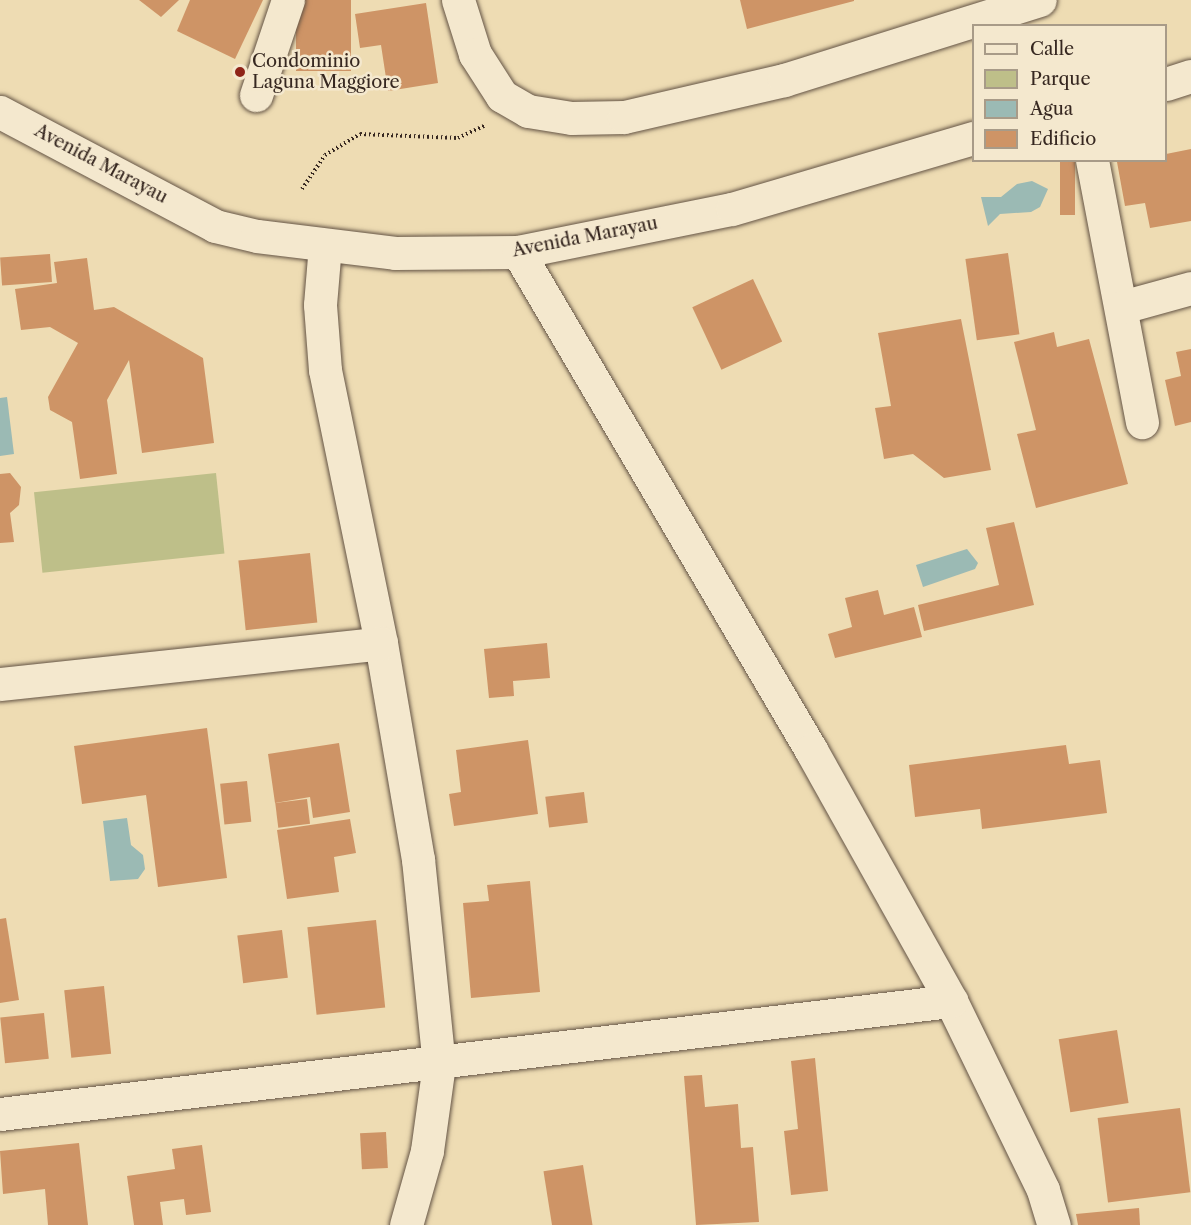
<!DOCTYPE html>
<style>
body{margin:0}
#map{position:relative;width:1191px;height:1225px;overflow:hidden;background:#eedcb3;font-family:"Libre Caslon Text",serif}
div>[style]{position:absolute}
.green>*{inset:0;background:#bebf89;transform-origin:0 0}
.water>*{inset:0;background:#9bbab4}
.building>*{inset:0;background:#ce9466;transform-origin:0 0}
.path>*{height:4px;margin-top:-2px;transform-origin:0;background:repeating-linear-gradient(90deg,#362720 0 1.5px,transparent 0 4.5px)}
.roads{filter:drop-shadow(0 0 2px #645445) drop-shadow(0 0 2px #645445)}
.street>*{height:33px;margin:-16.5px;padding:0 16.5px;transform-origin:16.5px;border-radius:16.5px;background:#f4e8ce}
.secondary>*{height:33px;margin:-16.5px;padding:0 16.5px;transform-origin:16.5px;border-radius:16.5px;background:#f4e8ce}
.dots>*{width:16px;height:16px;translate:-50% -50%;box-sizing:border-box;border:3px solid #f4e8ce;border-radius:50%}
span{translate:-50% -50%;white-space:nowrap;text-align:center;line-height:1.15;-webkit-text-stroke:5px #f4e8ce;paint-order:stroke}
.poi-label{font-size:18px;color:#362720}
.left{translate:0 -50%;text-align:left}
.street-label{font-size:18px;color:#362720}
.legend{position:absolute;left:972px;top:24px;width:195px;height:138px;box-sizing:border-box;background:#f4e8ce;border:2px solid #a89b88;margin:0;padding:8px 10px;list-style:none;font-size:18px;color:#362720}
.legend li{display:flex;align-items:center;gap:12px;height:30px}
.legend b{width:30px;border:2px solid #a89b88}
</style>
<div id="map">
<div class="green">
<i style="left:216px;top:473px;width:81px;height:183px;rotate:84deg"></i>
</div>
<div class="water">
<i style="clip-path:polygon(1032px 181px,1048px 189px,1040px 207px,1031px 212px,1000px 214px,988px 226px,981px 197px,1001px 197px,1017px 184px)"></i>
<i style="clip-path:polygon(7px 397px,14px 454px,0 456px,0 398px)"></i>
<i style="clip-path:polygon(967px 549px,978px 563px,975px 569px,923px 587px,916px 565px)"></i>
<i style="clip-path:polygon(127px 818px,131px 845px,143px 855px,145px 869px,138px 879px,110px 881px,103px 821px)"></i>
</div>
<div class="building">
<i style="clip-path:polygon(139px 0,179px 0,161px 17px)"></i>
<i style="clip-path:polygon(190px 0,263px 0,235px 59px,177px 31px)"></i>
<i style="left:296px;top:0;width:55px;height:71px"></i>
<i style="clip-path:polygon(740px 0,854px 0,854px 1px,747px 29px)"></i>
<i style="clip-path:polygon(426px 3px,438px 83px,388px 91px,381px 45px,360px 48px,355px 14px)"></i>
<i style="clip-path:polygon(1191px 149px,1191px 221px,1150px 228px,1145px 203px,1125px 206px,1117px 162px,1166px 160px,1166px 154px)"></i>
<i style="left:1060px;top:160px;width:15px;height:55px"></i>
<i style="left:1008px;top:253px;width:82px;height:43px;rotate:82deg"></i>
<i style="left:50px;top:254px;width:28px;height:50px;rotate:86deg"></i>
<i style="clip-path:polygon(87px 258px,94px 310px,114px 307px,203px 358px,214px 443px,142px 453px,129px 360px,107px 400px,117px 474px,80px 479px,72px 422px,50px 410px,48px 397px,78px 343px,50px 327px,21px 330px,15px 289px,57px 283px,54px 262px)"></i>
<i style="left:753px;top:279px;width:69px;height:67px;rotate:65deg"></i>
<i style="clip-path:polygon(961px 319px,991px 470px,944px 478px,913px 454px,884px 459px,875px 408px,891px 406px,878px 333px)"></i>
<i style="clip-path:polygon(1054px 332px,1057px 347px,1089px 339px,1128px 484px,1036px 508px,1017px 434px,1036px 430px,1014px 342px)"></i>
<i style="clip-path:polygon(1191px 349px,1191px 422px,1175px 426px,1165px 380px,1181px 376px,1176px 352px)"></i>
<i style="clip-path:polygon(10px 473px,21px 487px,19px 505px,10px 513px,14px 542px,0 543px,0 474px)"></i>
<i style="clip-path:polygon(1014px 522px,1034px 605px,924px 631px,918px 605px,999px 585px,986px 528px)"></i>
<i style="left:310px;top:553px;width:70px;height:72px;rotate:84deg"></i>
<i style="clip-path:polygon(878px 590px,884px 615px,914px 607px,922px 637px,835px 658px,828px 634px,852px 627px,845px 598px)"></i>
<i style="clip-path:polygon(547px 643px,550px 678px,513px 681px,514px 696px,489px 698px,484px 649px)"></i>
<i style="clip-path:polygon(207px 728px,227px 878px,158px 887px,146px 795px,82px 804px,74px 746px)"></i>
<i style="clip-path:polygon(528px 740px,538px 814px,454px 826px,449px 794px,461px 792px,456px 750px)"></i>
<i style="clip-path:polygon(339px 743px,350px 812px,313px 818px,310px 797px,275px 803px,268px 754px)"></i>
<i style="clip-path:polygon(1066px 745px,1069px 764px,1100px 760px,1107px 813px,982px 829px,980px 809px,915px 817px,909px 765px)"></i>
<i style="left:247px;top:781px;width:41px;height:27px;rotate:84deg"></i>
<i style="left:584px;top:792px;width:31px;height:39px;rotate:83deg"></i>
<i style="left:307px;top:799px;width:25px;height:32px;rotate:83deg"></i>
<i style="clip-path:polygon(350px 819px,356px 853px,334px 857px,339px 892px,287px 899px,277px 830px)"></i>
<i style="clip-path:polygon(530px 881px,540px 992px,471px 998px,463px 903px,489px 901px,487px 885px)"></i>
<i style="clip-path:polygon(6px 918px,19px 1000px,0 1003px,0 919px)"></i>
<i style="left:376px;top:920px;width:88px;height:69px;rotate:84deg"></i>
<i style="left:282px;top:930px;width:48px;height:45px;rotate:83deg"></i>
<i style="left:104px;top:986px;width:68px;height:40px;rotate:84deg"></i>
<i style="left:44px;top:1013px;width:46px;height:44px;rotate:84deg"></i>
<i style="left:1117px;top:1030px;width:74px;height:59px;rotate:81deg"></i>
<i style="clip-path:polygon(815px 1058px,828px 1191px,791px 1195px,784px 1131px,798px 1129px,791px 1061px)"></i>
<i style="clip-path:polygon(702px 1075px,705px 1107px,738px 1104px,741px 1148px,753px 1147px,759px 1222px,696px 1225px,684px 1076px)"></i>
<i style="left:1180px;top:1108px;width:85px;height:83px;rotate:83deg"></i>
<i style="left:386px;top:1132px;width:36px;height:26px;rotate:87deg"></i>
<i style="clip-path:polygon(79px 1143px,88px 1225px,48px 1225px,45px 1189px,3px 1194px,0 1151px)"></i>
<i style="clip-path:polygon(202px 1145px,211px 1212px,186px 1215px,184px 1199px,160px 1202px,163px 1225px,134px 1225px,127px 1176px,175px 1169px,172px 1149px)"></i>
<i style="left:583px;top:1165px;width:61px;height:40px;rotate:81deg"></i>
<i style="clip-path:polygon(1139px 1208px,1140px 1225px,1078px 1225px,1076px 1214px)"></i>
</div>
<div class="path">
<i style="left:302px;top:189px;width:41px;rotate:-55.9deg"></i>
<i style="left:325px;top:155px;width:41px;rotate:-31deg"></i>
<i style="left:360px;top:134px;width:98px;rotate:2.3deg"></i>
<i style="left:458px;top:138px;width:29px;rotate:-25deg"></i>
</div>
<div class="roads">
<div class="street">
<i style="left:458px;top:0;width:57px;rotate:72.5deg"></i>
<i style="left:475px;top:54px;width:50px;rotate:57.3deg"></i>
<i style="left:502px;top:96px;width:30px;rotate:30deg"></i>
<i style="left:528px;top:111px;width:44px;rotate:9.2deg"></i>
<i style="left:571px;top:118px;width:53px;rotate:-1.1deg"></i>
<i style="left:624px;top:117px;width:164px;rotate:-13deg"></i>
<i style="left:784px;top:80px;width:268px;rotate:-17.4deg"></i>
<i style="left:256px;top:95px;width:100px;rotate:-71.4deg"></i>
<i style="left:1092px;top:160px;width:267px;rotate:79.2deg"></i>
<i style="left:325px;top:245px;width:60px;rotate:94.8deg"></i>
<i style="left:320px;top:305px;width:65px;rotate:85.6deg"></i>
<i style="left:325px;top:370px;width:279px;rotate:78.4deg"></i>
<i style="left:381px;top:643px;width:219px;rotate:80.3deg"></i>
<i style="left:418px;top:859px;width:206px;rotate:84.2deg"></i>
<i style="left:439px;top:1064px;width:88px;rotate:97.9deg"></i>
<i style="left:427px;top:1151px;width:77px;rotate:105.8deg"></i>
<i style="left:518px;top:252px;width:578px;rotate:59.53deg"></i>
<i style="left:811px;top:750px;width:287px;rotate:60.8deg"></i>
<i style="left:951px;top:1001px;width:210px;rotate:64deg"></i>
<i style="left:1043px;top:1190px;width:37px;rotate:73deg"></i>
<i style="left:1122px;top:307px;width:72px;rotate:-15.4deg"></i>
<i style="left:0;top:684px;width:383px;rotate:-6.1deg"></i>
<i style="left:0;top:1114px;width:958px;rotate:-6.78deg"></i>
</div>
<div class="secondary">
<i style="left:1166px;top:84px;width:26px;rotate:-18deg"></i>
<i style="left:0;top:112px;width:243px;rotate:27.9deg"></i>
<i style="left:215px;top:226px;width:43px;rotate:13.4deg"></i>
<i style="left:257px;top:236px;width:139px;rotate:7deg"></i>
<i style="left:395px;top:253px;width:123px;rotate:-0.5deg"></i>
<i style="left:518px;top:252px;width:218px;rotate:-11.4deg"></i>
<i style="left:732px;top:209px;width:252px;rotate:-16.4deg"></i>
</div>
</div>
<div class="dots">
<i style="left:240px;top:72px;background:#8f2418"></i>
</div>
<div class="poi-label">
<span class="left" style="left:252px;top:72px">Condominio<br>Laguna Maggiore</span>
</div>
<div class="street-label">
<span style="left:101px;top:164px;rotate:28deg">Avenida Marayau</span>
<span style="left:585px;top:237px;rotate:-11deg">Avenida Marayau</span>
</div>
<ul class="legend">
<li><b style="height:8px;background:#f4e8ce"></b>Calle</li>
<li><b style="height:16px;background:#bebf89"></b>Parque</li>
<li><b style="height:16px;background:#9bbab4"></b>Agua</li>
<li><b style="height:16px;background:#ce9466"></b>Edificio</li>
</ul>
</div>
